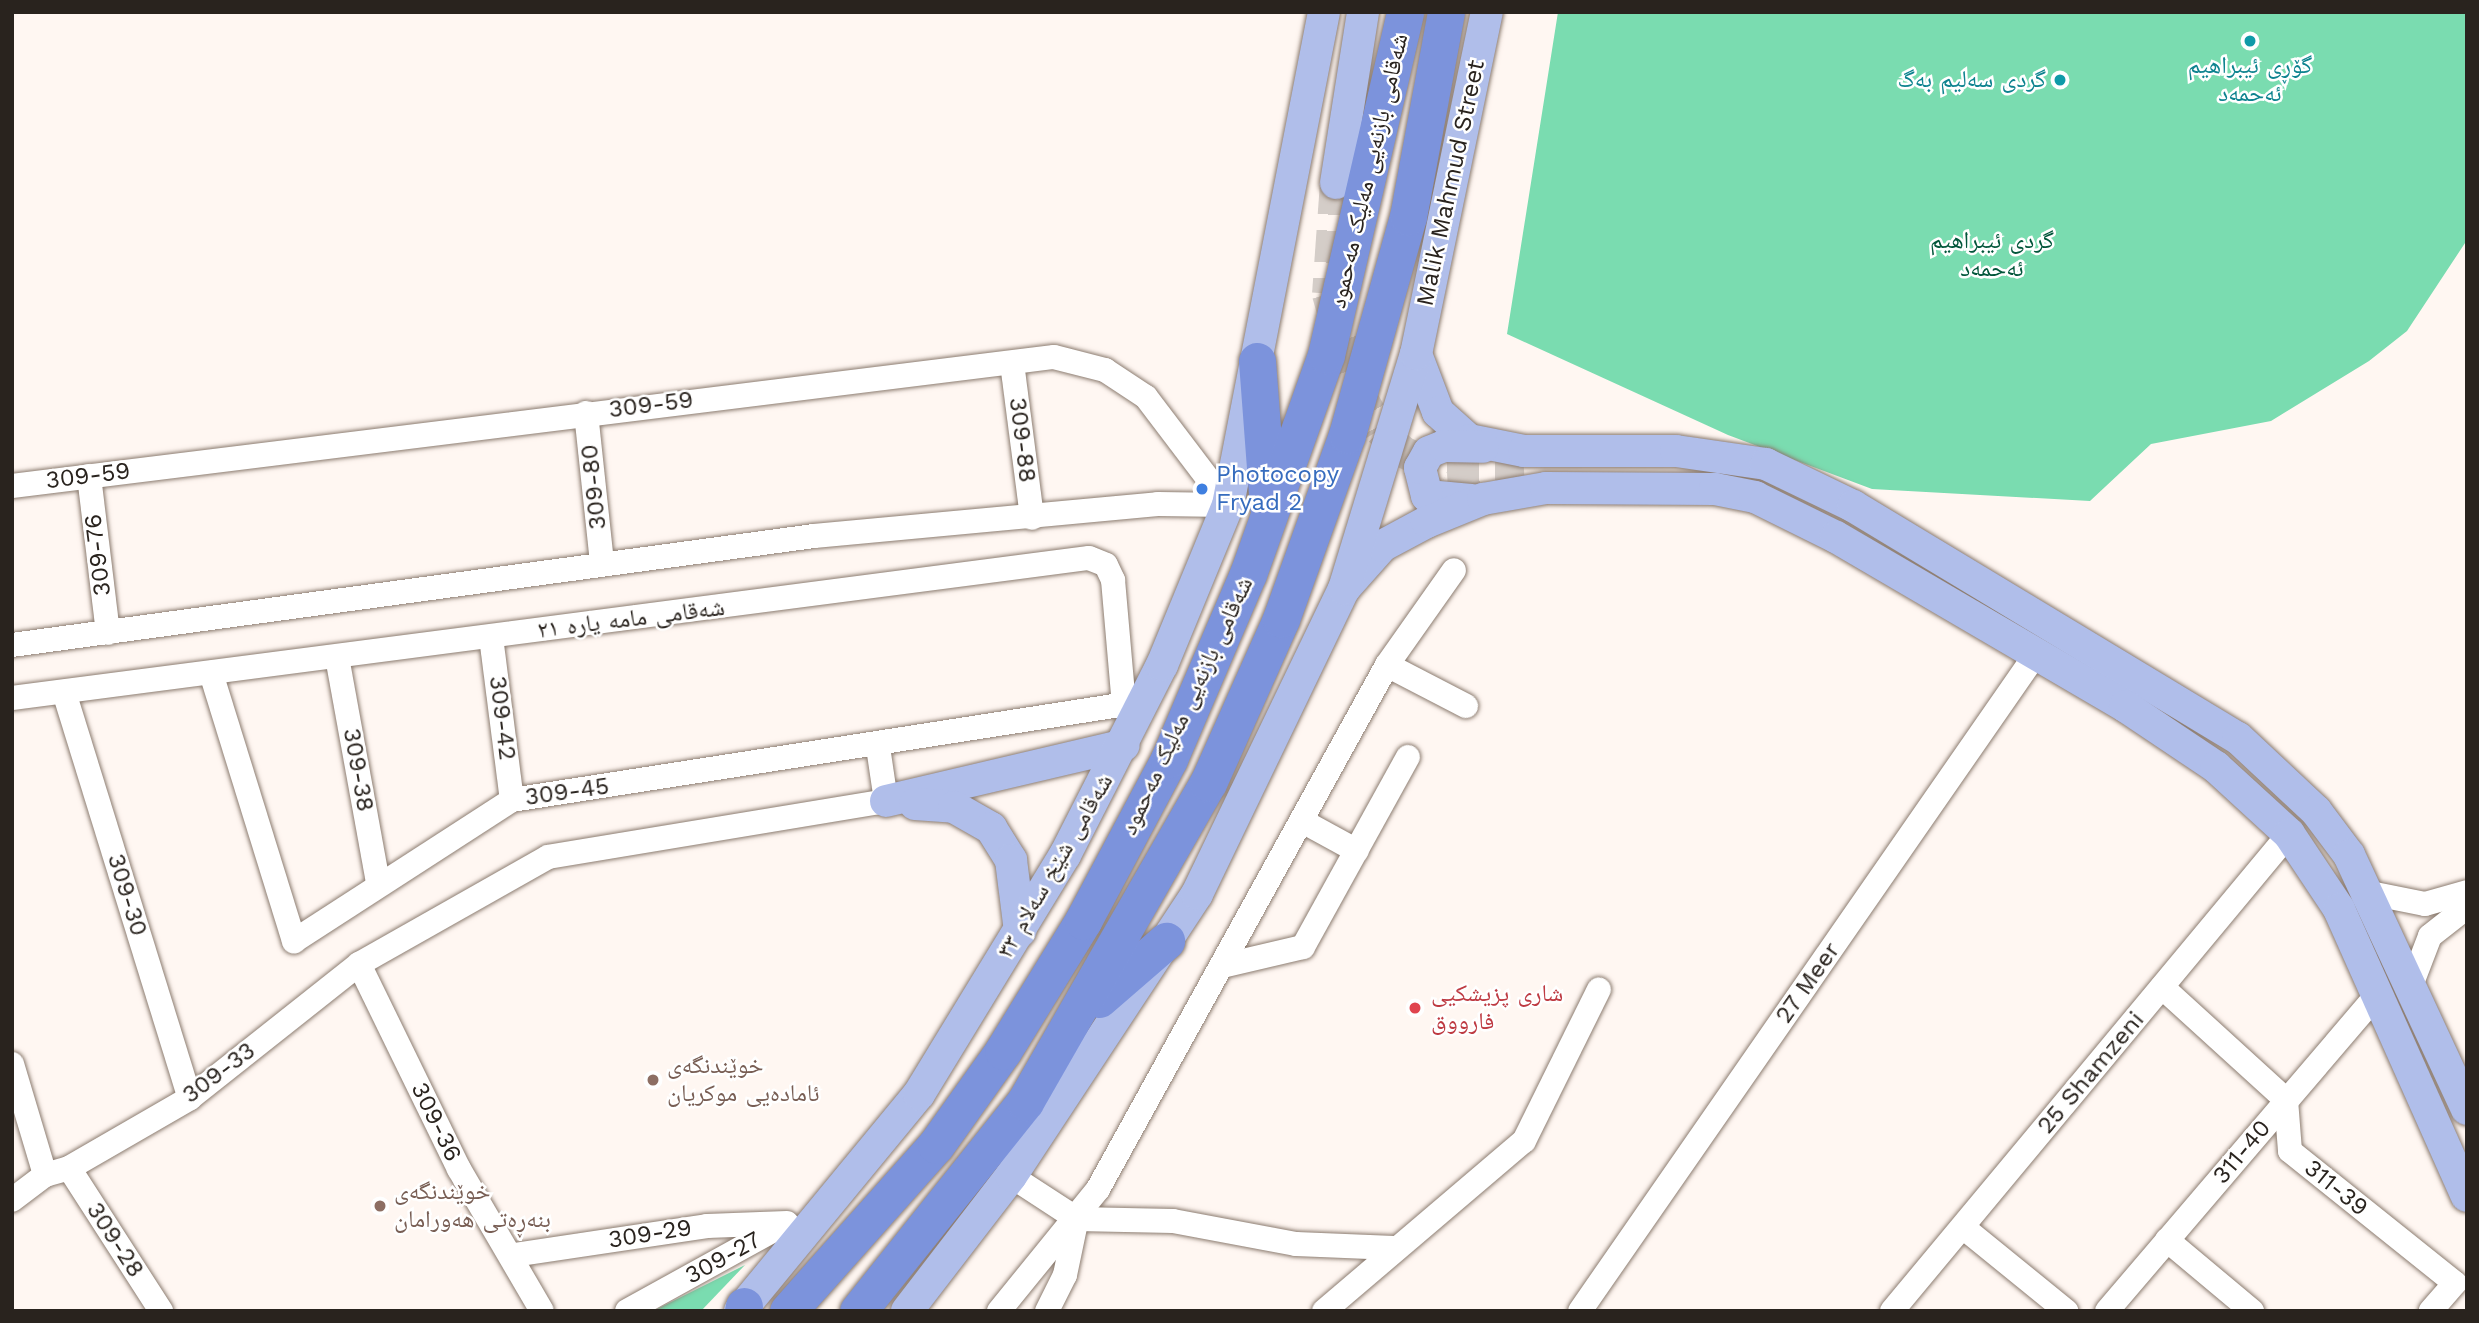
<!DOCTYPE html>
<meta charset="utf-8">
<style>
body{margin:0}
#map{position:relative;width:2479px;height:1323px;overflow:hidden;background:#fff7f2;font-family:"Work Sans","Noto Naskh Arabic",sans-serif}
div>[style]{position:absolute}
.forest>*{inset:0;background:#7adcb0}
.major-tunnel>*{height:32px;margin-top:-16px;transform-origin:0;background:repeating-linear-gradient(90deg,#d4cdc8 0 32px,transparent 0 48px)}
.roads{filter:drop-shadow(0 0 2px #8c7c70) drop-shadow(0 0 2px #8c7c70)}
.minor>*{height:24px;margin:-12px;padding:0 12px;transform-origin:12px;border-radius:12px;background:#fff}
.major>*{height:32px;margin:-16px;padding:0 16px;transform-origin:16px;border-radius:16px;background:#b0beea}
.highway>*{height:37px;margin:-18.5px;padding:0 18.5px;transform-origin:18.5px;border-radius:18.5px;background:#7c93dc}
.dots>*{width:19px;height:19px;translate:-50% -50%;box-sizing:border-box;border:4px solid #fff;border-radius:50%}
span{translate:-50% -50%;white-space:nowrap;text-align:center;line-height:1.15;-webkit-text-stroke:5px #fff;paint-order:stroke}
.culture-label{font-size:24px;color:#0d838f}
.right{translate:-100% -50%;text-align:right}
.street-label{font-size:24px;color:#29231e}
.park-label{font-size:24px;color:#01563a}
.shop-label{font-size:24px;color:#366cbe}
.left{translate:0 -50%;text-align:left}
.health-label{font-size:24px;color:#be3a42}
.education-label{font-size:24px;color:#785e54}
.frame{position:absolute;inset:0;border:14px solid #29231e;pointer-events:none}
</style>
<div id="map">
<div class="forest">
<i style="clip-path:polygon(1558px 12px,2467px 12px,2467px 240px,2407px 331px,2369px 361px,2271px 421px,2151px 444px,2090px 501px,1872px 489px,1728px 435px,1507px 334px)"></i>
<i style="clip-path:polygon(745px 1265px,701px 1311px,653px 1311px)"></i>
</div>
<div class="major-tunnel">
<i style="left:1336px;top:183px;width:111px;rotate:94.1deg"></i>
<i style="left:1328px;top:294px;width:95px;rotate:74.1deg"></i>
<i style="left:1354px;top:385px;width:52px;rotate:60deg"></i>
<i style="left:1380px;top:430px;width:32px;rotate:44deg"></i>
<i style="left:1403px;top:452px;width:48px;rotate:24.4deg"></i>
<i style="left:1447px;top:472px;width:77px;rotate:-3deg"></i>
</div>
<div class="roads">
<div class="minor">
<i style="left:1012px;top:363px;width:156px;rotate:82.6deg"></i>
<i style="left:586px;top:413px;width:150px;rotate:83.9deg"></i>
<i style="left:89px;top:476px;width:158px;rotate:83.1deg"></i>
<i style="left:12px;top:486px;width:1050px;rotate:-7.06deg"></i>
<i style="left:1054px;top:357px;width:53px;rotate:14.3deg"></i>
<i style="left:1105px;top:370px;width:49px;rotate:33.4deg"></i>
<i style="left:1146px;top:397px;width:136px;rotate:52.8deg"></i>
<i style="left:491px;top:637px;width:164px;rotate:82.7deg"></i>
<i style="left:12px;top:645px;width:809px;rotate:-7.74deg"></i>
<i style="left:814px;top:536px;width:345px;rotate:-5.3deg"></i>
<i style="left:1158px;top:504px;width:70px;rotate:0.8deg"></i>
<i style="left:337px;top:657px;width:229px;rotate:79.7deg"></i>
<i style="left:1387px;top:665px;width:89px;rotate:27.4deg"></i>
<i style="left:211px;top:673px;width:281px;rotate:72.8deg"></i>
<i style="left:294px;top:941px;width:260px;rotate:-32.9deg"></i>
<i style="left:512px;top:800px;width:635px;rotate:-8.88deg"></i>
<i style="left:64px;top:692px;width:425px;rotate:72.8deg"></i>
<i style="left:12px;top:698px;width:1086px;rotate:-7.41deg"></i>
<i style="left:1089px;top:558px;width:18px;rotate:22deg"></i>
<i style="left:1106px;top:565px;width:17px;rotate:65deg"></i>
<i style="left:1113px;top:580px;width:125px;rotate:85deg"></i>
<i style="left:1304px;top:822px;width:60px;rotate:28.7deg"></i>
<i style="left:2370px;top:893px;width:56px;rotate:11.3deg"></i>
<i style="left:2425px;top:904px;width:44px;rotate:-15.9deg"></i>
<i style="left:359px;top:964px;width:228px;rotate:64deg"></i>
<i style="left:459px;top:1169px;width:164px;rotate:59.7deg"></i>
<i style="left:1226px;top:965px;width:79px;rotate:-13.2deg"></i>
<i style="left:1303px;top:947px;width:217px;rotate:-61.1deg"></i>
<i style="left:2412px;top:983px;width:50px;rotate:-69deg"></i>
<i style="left:2430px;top:936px;width:47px;rotate:-38.1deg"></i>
<i style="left:2162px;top:987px;width:168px;rotate:42.3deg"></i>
<i style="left:2286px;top:1100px;width:51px;rotate:85.5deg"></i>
<i style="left:2290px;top:1151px;width:211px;rotate:38.7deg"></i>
<i style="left:2455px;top:1283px;width:37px;rotate:131deg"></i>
<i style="left:12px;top:1064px;width:116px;rotate:73.4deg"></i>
<i style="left:69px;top:1168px;width:170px;rotate:57.2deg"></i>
<i style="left:1011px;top:1176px;width:79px;rotate:33.1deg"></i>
<i style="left:1077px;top:1219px;width:96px;rotate:1.2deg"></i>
<i style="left:1173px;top:1221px;width:125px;rotate:10.6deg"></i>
<i style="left:1296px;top:1244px;width:98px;rotate:2.3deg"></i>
<i style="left:12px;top:1200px;width:41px;rotate:-37.1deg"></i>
<i style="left:45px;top:1175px;width:25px;rotate:-16deg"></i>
<i style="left:69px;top:1168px;width:140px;rotate:-30deg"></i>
<i style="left:190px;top:1098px;width:216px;rotate:-38.4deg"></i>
<i style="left:359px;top:964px;width:217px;rotate:-29.5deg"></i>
<i style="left:548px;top:857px;width:343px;rotate:-9.4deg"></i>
<i style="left:886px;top:801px;width:55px;rotate:-98.4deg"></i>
<i style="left:1964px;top:1228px;width:132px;rotate:39.1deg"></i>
<i style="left:2167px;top:1240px;width:111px;rotate:39.9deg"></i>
<i style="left:514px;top:1255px;width:195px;rotate:-8.5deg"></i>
<i style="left:707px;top:1226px;width:80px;rotate:-2.1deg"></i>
<i style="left:627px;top:1311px;width:178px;rotate:-28.9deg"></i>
<i style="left:999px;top:1311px;width:157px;rotate:-50.9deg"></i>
<i style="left:1098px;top:1189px;width:598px;rotate:-61.12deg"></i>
<i style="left:1387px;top:665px;width:116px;rotate:-54.8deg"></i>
<i style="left:1047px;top:1311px;width:40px;rotate:-63.4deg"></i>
<i style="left:1065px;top:1275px;width:49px;rotate:-78.2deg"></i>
<i style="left:1324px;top:1311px;width:262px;rotate:-40.4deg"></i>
<i style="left:1524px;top:1141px;width:169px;rotate:-63.7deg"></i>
<i style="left:1580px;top:1311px;width:800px;rotate:-55.24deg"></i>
<i style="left:1892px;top:1311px;width:621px;rotate:-50.23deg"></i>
<i style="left:2107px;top:1311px;width:417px;rotate:-49.5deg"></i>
</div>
<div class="major">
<i style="left:1336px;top:183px;width:173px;rotate:-81deg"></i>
<i style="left:1416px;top:354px;width:62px;rotate:69.2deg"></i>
<i style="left:1438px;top:412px;width:42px;rotate:42.1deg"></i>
<i style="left:1469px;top:440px;width:56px;rotate:11.3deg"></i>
<i style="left:1524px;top:451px;width:152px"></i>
<i style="left:1676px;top:451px;width:91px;rotate:8.2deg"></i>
<i style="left:1766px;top:464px;width:97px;rotate:25.8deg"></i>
<i style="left:1853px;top:506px;width:449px;rotate:31.1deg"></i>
<i style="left:2238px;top:738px;width:107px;rotate:43.1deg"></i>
<i style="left:2316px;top:811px;width:55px;rotate:53.1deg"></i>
<i style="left:2349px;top:855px;width:280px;rotate:65.1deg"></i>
<i style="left:1471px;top:500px;width:44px;rotate:-174.8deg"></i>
<i style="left:1427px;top:496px;width:29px;rotate:-104deg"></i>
<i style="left:1420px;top:468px;width:18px;rotate:-61deg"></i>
<i style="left:1429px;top:452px;width:16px;rotate:-22deg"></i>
<i style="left:1444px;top:446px;width:39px;rotate:1deg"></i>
<i style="left:1344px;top:589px;width:57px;rotate:-48.5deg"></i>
<i style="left:1382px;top:546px;width:51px;rotate:-28.1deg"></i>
<i style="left:1427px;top:522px;width:61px;rotate:-22.3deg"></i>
<i style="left:1483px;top:499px;width:64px;rotate:-9.9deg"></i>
<i style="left:1546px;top:488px;width:169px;rotate:0.3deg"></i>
<i style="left:1715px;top:489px;width:41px;rotate:11.3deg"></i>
<i style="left:1755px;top:497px;width:90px;rotate:26.3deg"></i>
<i style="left:1836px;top:537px;width:335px;rotate:30.3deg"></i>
<i style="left:2125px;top:706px;width:110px;rotate:33.8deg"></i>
<i style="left:2216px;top:767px;width:99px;rotate:42.5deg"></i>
<i style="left:2289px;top:834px;width:90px;rotate:56.3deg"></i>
<i style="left:2339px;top:909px;width:314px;rotate:66deg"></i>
<i style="left:886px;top:801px;width:244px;rotate:-13.2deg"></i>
<i style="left:915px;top:804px;width:39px;rotate:4deg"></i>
<i style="left:954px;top:807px;width:43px;rotate:29.6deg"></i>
<i style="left:991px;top:828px;width:38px;rotate:58deg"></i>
<i style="left:1011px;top:860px;width:72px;rotate:82.8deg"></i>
<i style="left:740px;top:1311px;width:281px;rotate:-50.5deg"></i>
<i style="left:919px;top:1094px;width:280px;rotate:-58.6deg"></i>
<i style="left:1065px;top:855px;width:213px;rotate:-63deg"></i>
<i style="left:1162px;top:665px;width:173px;rotate:-67.6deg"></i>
<i style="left:1228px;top:505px;width:502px;rotate:-78.98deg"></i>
<i style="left:907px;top:1311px;width:170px;rotate:-52.4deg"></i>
<i style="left:1011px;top:1176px;width:338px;rotate:-56.6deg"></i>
<i style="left:1197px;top:894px;width:339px;rotate:-64.3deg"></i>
<i style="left:1344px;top:589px;width:246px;rotate:-73deg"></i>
<i style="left:1416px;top:354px;width:349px;rotate:-78.3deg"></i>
</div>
<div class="highway">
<i style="left:1257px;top:361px;width:145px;rotate:85.7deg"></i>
<i style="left:1099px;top:999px;width:89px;rotate:-40.9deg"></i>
<i style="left:743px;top:1311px;width:5px;rotate:-79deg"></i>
<i style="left:788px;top:1311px;width:222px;rotate:-48.3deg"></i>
<i style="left:936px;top:1145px;width:115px;rotate:-54.5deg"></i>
<i style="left:1003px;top:1051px;width:153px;rotate:-58.4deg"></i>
<i style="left:1083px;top:921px;width:183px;rotate:-62deg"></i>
<i style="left:1169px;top:759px;width:201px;rotate:-66.9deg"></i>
<i style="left:1248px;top:574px;width:232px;rotate:-70.4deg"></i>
<i style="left:1326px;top:355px;width:352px;rotate:-77deg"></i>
<i style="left:858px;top:1311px;width:268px;rotate:-51.4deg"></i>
<i style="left:1025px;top:1102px;width:368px;rotate:-60.2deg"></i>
<i style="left:1208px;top:783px;width:180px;rotate:-66deg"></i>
<i style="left:1281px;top:619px;width:195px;rotate:-70.3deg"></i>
<i style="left:1347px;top:435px;width:226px;rotate:-74.4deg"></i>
<i style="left:1408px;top:217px;width:208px;rotate:-79.5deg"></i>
</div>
</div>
<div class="dots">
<i style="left:2250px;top:41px;background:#0f9aa8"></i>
<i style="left:2060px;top:80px;background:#0f9aa8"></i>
<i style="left:1202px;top:489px;background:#3f7fe0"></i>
<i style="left:1415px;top:1008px;background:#e0444e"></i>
<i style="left:653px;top:1080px;background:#8d6e63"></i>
<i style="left:380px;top:1206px;background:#8d6e63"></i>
</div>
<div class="culture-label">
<span style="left:2250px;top:80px">گۆڕی ئیبراھیم<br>ئەحمەد</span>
<span class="right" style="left:2046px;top:80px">گردی سەلیم بەگ</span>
</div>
<div class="street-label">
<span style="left:1369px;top:171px;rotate:-77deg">شەقامی بازنەیی مەلیک مەحمود</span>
<span style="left:1451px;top:183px;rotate:-78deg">Malik Mahmud Street</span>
<span style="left:651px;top:405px;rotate:-7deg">309-59</span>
<span style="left:1022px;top:440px;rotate:83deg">309-88</span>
<span style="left:88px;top:476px;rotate:-7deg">309-59</span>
<span style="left:594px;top:487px;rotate:-96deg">309-80</span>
<span style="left:98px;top:555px;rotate:-97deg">309-76</span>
<span style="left:631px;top:619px;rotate:-7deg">شەقامی مامە یارە ٢١</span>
<span style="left:1187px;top:706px;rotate:-65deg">شەقامی بازنەیی مەلیک مەحمود</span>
<span style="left:502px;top:718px;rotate:83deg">309-42</span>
<span style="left:358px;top:770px;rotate:80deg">309-38</span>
<span style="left:567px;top:792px;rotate:-8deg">309-45</span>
<span style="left:1055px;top:866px;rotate:-60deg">شەقامی شێخ سەلام ٣٣</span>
<span style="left:127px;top:895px;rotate:73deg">309-30</span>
<span style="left:1808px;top:983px;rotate:-55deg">27 Meer</span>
<span style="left:219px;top:1073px;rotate:-37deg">309-33</span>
<span style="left:2091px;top:1073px;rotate:-50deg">25 Shamzeni</span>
<span style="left:436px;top:1122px;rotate:64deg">309-36</span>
<span style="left:2242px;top:1152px;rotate:-50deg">311-40</span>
<span style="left:2336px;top:1188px;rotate:39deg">311-39</span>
<span style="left:650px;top:1234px;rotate:-9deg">309-29</span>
<span style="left:115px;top:1240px;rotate:57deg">309-28</span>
<span style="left:723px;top:1258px;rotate:-29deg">309-27</span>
</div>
<div class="park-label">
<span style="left:1992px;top:255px">گردی ئیبراھیم<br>ئەحمەد</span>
</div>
<div class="shop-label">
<span class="left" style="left:1216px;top:489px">Photocopy<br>Fryad 2</span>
</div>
<div class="health-label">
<span class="left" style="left:1431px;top:1008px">شاری پزیشکیی<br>فارووق</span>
</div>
<div class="education-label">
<span class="left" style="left:667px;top:1080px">خوێندنگەی<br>ئامادەیی موکریان</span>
<span class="left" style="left:394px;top:1206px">خوێندنگەی<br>بنەڕەتی هەورامان</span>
</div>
<div class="frame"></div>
</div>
